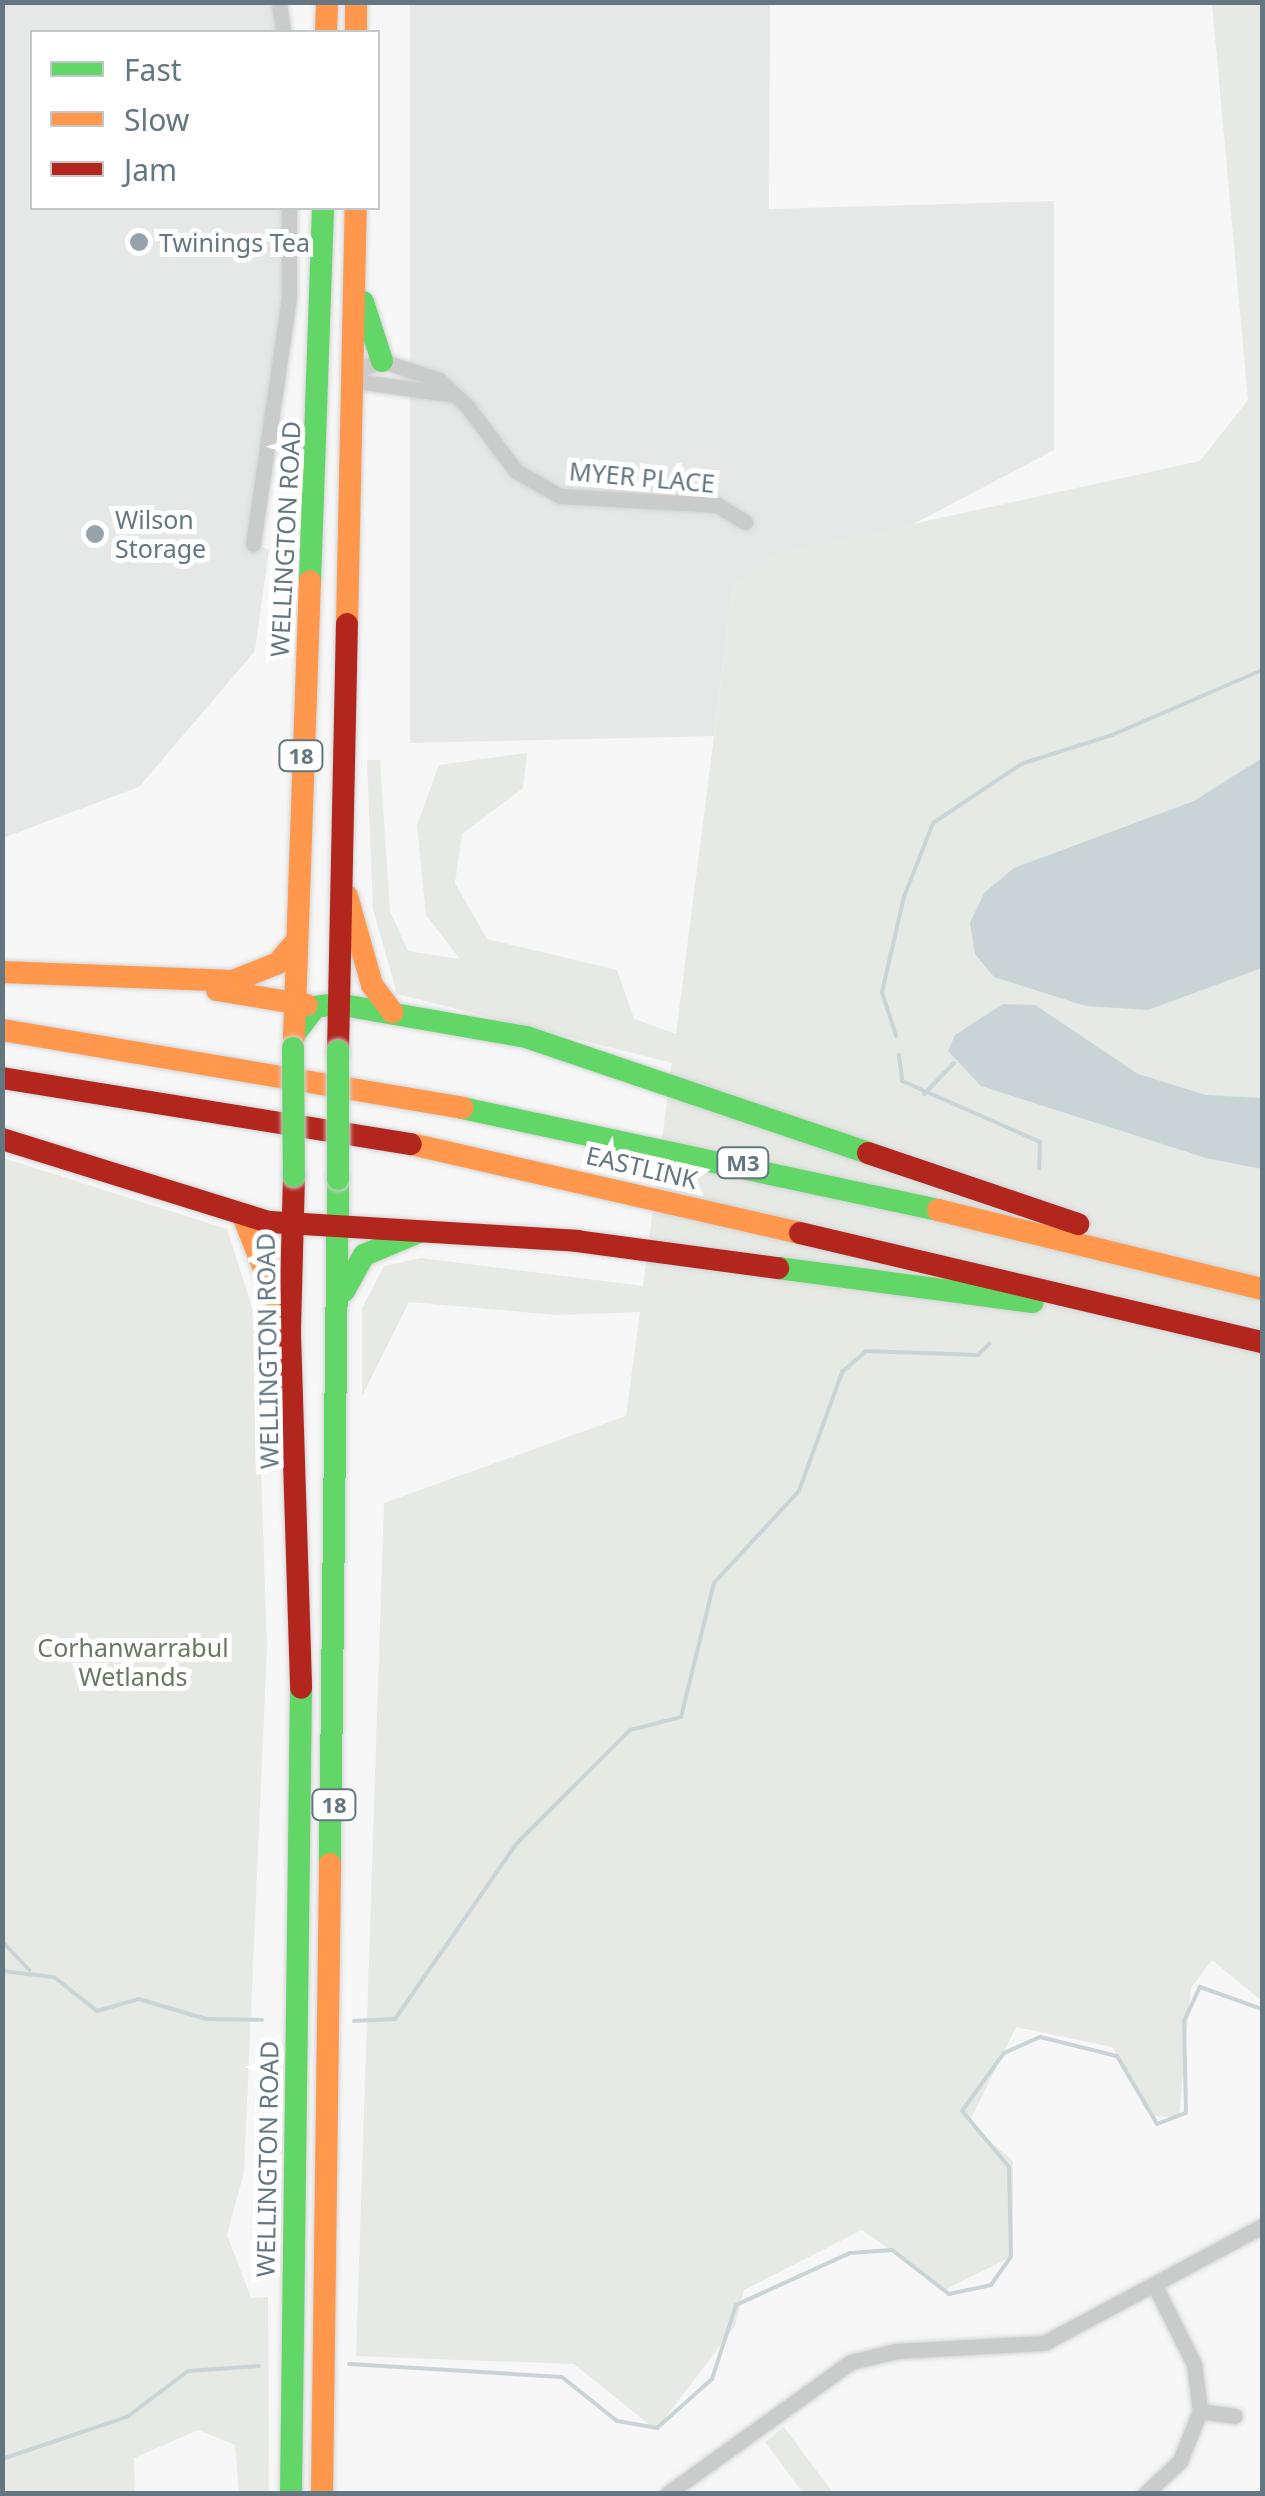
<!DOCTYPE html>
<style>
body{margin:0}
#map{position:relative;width:1265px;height:2496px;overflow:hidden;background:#f7f7f7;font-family:"Noto Sans",sans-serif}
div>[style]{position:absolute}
.built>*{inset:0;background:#e6e8e7}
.green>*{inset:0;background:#e6e9e4}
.water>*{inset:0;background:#cad4d6}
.stream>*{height:4px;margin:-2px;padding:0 2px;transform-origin:2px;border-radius:2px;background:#cad4d6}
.roads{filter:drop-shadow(0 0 2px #d3d4d4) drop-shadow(0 0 2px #d3d4d4)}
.street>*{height:15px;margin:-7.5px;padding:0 7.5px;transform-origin:7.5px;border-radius:7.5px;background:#cacccc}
.fast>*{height:22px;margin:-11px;padding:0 11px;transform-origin:11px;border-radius:11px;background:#63d668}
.slow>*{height:22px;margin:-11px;padding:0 11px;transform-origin:11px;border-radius:11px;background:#ff974d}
.jam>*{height:22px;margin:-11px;padding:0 11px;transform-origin:11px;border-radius:11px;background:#b3261e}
.bridges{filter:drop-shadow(0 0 2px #d3d4d4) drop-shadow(0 0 2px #d3d4d4)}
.fast-bridge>*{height:22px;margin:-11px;padding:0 11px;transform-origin:11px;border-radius:11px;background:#63d668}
.dots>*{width:28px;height:28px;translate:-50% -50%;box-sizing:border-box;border:5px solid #fff;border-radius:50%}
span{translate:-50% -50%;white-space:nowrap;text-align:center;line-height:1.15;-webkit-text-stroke:10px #fff;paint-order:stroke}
.shield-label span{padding:2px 8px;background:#fff;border:2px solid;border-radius:8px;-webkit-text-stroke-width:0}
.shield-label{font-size:22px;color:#647680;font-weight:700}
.poi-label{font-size:25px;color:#647680}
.left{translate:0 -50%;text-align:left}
.street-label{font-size:25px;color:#647680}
.park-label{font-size:25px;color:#687863}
.frame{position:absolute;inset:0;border:5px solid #647680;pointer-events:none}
.legend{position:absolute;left:30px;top:30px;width:350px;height:180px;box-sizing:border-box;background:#fff;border:2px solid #c1c8cc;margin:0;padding:12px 18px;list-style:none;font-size:30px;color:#647680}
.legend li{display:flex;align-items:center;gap:20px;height:50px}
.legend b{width:50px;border:2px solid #c1c8cc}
</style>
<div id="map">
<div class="built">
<i style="clip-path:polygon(3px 3px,279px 3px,283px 32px,32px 32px,32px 208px,289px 208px,290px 288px,254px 544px,269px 550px,255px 651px,139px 787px,3px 838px)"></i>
<i style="clip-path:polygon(410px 3px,770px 3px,769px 209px,1054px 201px,1054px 450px,910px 526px,776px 554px,733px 588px,714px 736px,410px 743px)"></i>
</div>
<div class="green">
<i style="clip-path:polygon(1212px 3px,1262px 3px,1262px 2001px,1212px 1960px,1191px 1988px,1179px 2118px,1155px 2116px,1112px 2047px,1016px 2027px,969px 2123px,1013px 2161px,1013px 2256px,946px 2289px,862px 2230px,744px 2290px,735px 2326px,656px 2430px,574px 2364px,356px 2356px,384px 1503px,626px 1416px,640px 1312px,558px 1315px,409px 1302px,362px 1396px,362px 1308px,384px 1266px,421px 1258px,643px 1286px,672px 1063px,397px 994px,373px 909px,367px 760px,380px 760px,390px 911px,408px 951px,460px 959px,426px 915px,417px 825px,439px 765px,527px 753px,523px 788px,462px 834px,455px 883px,487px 939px,617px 970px,634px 1019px,676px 1034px,733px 588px,776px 554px,1200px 461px,1248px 400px)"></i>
<i style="clip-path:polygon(3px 1158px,227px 1229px,256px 1320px,267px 1647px,244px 2172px,227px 2235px,251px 2298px,268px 2297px,269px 2493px,239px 2493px,235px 2445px,198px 2430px,134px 2458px,135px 2493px,3px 2493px)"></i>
<i style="clip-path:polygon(784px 2427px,833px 2493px,803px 2493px,765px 2442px)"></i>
</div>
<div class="water">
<i style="clip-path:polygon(1262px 758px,1262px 968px,1148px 1010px,1086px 1006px,994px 977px,975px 954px,970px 923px,984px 893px,1014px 868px,1194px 801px)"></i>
<i style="clip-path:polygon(1003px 1004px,1035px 1005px,1138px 1074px,1206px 1095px,1262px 1098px,1262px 1169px,1206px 1158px,981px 1086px,948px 1051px,955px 1035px)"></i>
</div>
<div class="stream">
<i style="left:896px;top:1036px;width:46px;rotate:-107.7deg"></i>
<i style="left:882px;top:992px;width:98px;rotate:-77deg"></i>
<i style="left:904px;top:897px;width:79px;rotate:-68.6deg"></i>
<i style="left:933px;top:823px;width:106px;rotate:-33.8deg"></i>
<i style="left:1021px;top:764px;width:96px;rotate:-17.7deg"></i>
<i style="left:1112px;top:735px;width:163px;rotate:-23.4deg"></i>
<i style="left:899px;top:1055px;width:26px;rotate:83deg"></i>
<i style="left:902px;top:1081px;width:151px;rotate:23.8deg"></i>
<i style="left:1040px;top:1142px;width:26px;rotate:92deg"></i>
<i style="left:924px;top:1094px;width:43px;rotate:-45.9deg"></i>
<i style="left:2px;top:1941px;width:40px;rotate:47deg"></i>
<i style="left:2px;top:1971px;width:52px;rotate:6.6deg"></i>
<i style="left:54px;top:1977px;width:55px;rotate:38.3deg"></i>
<i style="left:97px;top:2011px;width:44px;rotate:-15.9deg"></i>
<i style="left:139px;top:1999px;width:70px;rotate:16.6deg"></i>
<i style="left:206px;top:2019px;width:56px;rotate:1deg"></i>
<i style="left:354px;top:2021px;width:41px;rotate:-2.8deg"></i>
<i style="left:395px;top:2019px;width:213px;rotate:-55.3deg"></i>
<i style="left:516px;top:1844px;width:161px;rotate:-45deg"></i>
<i style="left:630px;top:1730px;width:53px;rotate:-14.3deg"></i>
<i style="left:681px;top:1717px;width:138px;rotate:-76.2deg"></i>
<i style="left:714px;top:1583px;width:125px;rotate:-47.3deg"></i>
<i style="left:799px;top:1491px;width:127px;rotate:-70.1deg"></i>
<i style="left:842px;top:1372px;width:32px;rotate:-41deg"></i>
<i style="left:866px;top:1351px;width:112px;rotate:2deg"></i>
<i style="left:978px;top:1355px;width:16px;rotate:-45deg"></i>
<i style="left:349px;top:2364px;width:213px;rotate:3.5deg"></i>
<i style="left:562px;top:2377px;width:70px;rotate:38.7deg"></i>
<i style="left:617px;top:2421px;width:41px;rotate:9.9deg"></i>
<i style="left:657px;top:2428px;width:74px;rotate:-41.7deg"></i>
<i style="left:712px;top:2379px;width:78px;rotate:-72deg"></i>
<i style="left:736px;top:2305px;width:125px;rotate:-24.5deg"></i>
<i style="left:850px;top:2253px;width:42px;rotate:-4.1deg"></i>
<i style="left:892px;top:2250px;width:72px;rotate:37.7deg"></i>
<i style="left:949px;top:2294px;width:43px;rotate:-12.1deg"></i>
<i style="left:991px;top:2285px;width:35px;rotate:-55deg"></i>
<i style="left:1011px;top:2256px;width:89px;rotate:-91.3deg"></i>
<i style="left:1009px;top:2167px;width:73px;rotate:-130deg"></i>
<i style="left:962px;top:2111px;width:72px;rotate:-54.1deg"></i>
<i style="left:1004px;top:2053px;width:39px;rotate:-24deg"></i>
<i style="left:1040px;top:2037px;width:79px;rotate:13.9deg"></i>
<i style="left:1117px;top:2056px;width:79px;rotate:59.5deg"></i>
<i style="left:1157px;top:2124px;width:31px;rotate:-21deg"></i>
<i style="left:1186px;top:2113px;width:92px;rotate:-91.2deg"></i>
<i style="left:1184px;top:2021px;width:38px;rotate:-65deg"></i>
<i style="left:1200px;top:1987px;width:66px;rotate:19.5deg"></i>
<i style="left:2px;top:2459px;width:132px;rotate:-18.6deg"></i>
<i style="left:127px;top:2417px;width:76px;rotate:-37deg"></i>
<i style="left:188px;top:2371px;width:71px;rotate:-4deg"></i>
</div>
<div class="roads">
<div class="street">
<i style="left:279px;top:2px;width:30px;rotate:82deg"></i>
<i style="left:455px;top:395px;width:94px;rotate:-172deg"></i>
<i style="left:362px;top:382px;width:14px;rotate:-126deg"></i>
<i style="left:354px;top:371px;width:30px;rotate:-20deg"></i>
<i style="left:382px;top:361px;width:60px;rotate:18.4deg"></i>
<i style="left:439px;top:380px;width:38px;rotate:43deg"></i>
<i style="left:467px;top:406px;width:81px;rotate:53deg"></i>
<i style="left:516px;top:471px;width:51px;rotate:29.6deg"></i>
<i style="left:560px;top:496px;width:157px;rotate:3.3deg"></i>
<i style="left:717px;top:505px;width:33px;rotate:31deg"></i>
<i style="left:253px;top:544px;width:250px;rotate:-81.7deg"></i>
<i style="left:289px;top:297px;width:89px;rotate:-90deg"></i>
<i style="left:1200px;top:2411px;width:35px;rotate:8deg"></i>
<i style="left:667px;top:2494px;width:226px;rotate:-35.7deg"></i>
<i style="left:851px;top:2362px;width:46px;rotate:-13.7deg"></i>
<i style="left:896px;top:2351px;width:148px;rotate:-3.1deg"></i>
<i style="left:1044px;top:2343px;width:247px;rotate:-28.2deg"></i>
<i style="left:1145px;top:2494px;width:48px;rotate:-43.3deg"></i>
<i style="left:1180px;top:2461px;width:54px;rotate:-68.2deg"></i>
<i style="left:1200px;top:2411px;width:47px;rotate:-97.3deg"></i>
<i style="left:1194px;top:2364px;width:89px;rotate:-116.6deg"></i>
</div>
<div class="fast">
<i style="left:363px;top:302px;width:62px;rotate:72.1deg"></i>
<i style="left:310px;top:581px;width:373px;rotate:-88deg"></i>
<i style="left:294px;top:1035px;width:35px;rotate:-53deg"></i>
<i style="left:315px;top:1007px;width:22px;rotate:-8deg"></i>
<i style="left:337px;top:1004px;width:192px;rotate:9.9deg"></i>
<i style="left:526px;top:1037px;width:361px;rotate:18.7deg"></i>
<i style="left:462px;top:1108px;width:487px;rotate:12.1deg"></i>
<i style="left:778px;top:1268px;width:257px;rotate:7.6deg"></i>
<i style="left:344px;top:1291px;width:41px;rotate:-60.9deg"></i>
<i style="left:364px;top:1255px;width:60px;rotate:-22.7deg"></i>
<i style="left:330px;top:1864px;width:685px;rotate:-89.33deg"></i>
<i style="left:291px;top:2494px;width:806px;rotate:-89.29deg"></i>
</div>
<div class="slow">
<i style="left:356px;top:2px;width:30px;rotate:90deg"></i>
<i style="left:326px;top:32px;width:30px;rotate:-88deg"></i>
<i style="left:347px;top:624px;width:416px;rotate:-88.8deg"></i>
<i style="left:347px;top:896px;width:92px;rotate:74.3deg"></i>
<i style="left:372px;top:985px;width:34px;rotate:53deg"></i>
<i style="left:2px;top:972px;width:231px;rotate:2.2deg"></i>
<i style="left:233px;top:981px;width:48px;rotate:-21.8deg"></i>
<i style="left:278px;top:963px;width:23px;rotate:-50deg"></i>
<i style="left:217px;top:990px;width:91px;rotate:9.5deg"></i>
<i style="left:2px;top:1030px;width:467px;rotate:9.6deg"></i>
<i style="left:294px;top:1037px;width:456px;rotate:-88deg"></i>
<i style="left:411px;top:1144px;width:399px;rotate:12.9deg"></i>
<i style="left:938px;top:1210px;width:333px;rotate:13.7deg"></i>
<i style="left:243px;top:1216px;width:116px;rotate:68.3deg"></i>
<i style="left:322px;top:2494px;width:630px;rotate:-89.27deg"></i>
</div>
<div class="jam">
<i style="left:338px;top:1051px;width:427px;rotate:-88.8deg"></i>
<i style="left:2px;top:1078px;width:414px;rotate:9.2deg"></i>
<i style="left:2px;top:1139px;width:280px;rotate:17.3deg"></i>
<i style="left:269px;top:1222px;width:309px;rotate:3.5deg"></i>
<i style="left:577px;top:1241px;width:203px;rotate:7.7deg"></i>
<i style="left:868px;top:1153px;width:222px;rotate:18.7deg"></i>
<i style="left:294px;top:1176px;width:158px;rotate:91.5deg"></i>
<i style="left:290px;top:1334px;width:354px;rotate:88.2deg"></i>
<i style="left:800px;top:1233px;width:475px;rotate:13.3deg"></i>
</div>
</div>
<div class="bridges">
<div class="fast-bridge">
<i style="left:293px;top:1048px;width:128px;rotate:89.6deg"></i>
<i style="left:338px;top:1051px;width:128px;rotate:90deg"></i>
</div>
</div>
<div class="dots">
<i style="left:139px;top:242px;background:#97a3aa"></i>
<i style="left:95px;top:534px;background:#97a3aa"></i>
</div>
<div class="shield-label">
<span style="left:301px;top:756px">18</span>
<span style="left:743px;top:1163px">M3</span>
<span style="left:334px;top:1805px">18</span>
</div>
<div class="poi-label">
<span class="left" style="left:159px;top:242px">Twinings Tea</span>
<span class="left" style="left:115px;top:534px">Wilson<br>Storage</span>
</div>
<div class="street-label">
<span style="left:642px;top:477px;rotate:5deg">MYER PLACE</span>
<span style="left:285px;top:539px;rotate:-87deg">WELLINGTON ROAD</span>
<span style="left:642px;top:1167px;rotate:13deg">EASTLINK</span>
<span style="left:267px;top:1351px;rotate:-91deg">WELLINGTON ROAD</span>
<span style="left:267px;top:2159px;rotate:-89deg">WELLINGTON ROAD</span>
</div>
<div class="park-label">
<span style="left:133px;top:1662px">Corhanwarrabul<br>Wetlands</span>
</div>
<div class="frame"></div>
<ul class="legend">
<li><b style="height:12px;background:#63d668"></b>Fast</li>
<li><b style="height:12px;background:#ff974d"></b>Slow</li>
<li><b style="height:12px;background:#b3261e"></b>Jam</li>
</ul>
</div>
